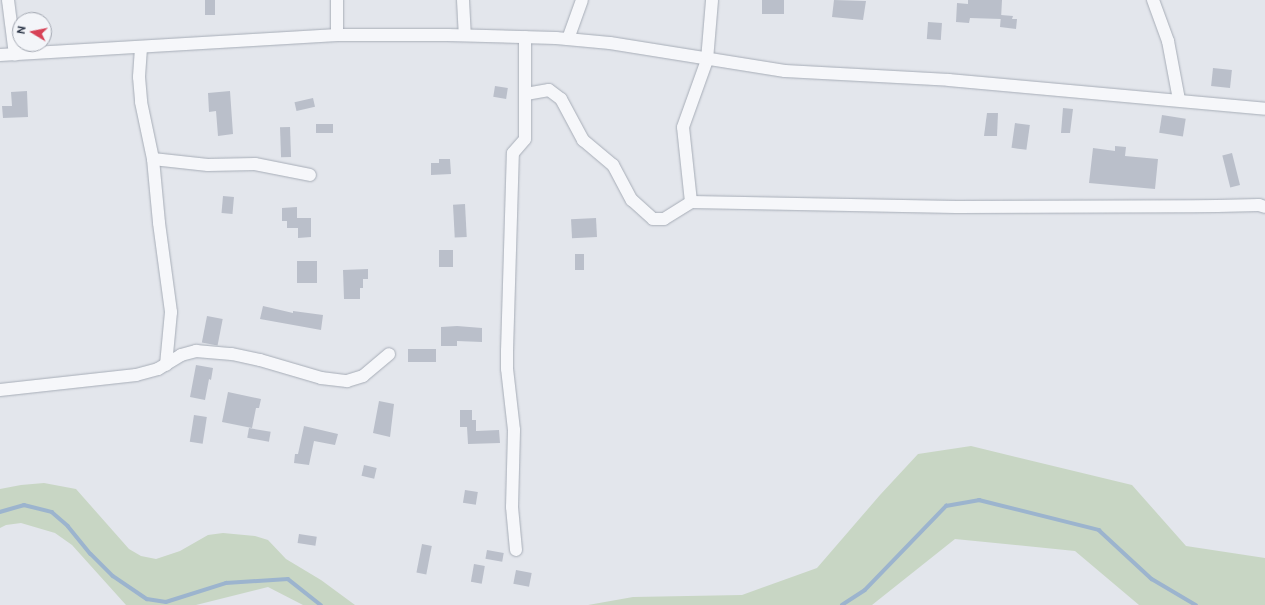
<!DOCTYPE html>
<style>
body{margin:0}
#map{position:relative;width:1265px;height:605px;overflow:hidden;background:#e3e6ec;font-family:Ubuntu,sans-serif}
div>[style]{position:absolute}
.green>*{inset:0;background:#c8d6c4}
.stream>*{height:3.5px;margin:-1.75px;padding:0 1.75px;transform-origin:1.75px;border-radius:1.75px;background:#9cb4ce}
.building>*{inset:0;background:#babfca;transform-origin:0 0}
.roads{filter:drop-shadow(0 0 1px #a7adb7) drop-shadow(0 0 1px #a7adb7)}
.minor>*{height:12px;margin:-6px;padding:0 6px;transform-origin:6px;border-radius:6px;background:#f6f7fa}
span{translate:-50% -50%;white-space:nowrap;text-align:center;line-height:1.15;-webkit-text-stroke:4px #f3f5f9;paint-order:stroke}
.north{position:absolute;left:12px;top:12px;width:40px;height:40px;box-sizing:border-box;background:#f3f5f9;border:1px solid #a2a7b1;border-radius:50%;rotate:280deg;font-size:11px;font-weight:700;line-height:16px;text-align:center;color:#293345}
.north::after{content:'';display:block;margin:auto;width:14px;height:18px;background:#d74257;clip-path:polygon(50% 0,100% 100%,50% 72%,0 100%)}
</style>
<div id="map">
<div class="green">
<i style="clip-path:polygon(971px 446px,1132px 485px,1186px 546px,1265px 558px,1265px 605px,1139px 605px,1075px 551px,955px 539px,872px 605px,588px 605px,633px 597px,742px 595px,817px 568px,880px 495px,918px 454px)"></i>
<i style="clip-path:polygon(44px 483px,76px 489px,129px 549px,141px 556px,156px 559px,180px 551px,208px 535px,223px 533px,255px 536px,268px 540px,286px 559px,321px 580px,355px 605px,303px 605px,268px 587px,196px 605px,126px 605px,72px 545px,55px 533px,21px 523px,6px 525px,0 528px,0 489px,21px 485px)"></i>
</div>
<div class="stream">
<i style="left:0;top:512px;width:25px;rotate:-16deg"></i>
<i style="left:24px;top:505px;width:29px;rotate:14deg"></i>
<i style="left:52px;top:512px;width:21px;rotate:41deg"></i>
<i style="left:68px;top:526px;width:36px;rotate:51deg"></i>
<i style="left:91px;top:554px;width:31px;rotate:45deg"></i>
<i style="left:113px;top:576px;width:41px;rotate:34.1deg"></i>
<i style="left:147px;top:599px;width:19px;rotate:9deg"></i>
<i style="left:166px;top:602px;width:63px;rotate:-17.6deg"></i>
<i style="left:226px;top:583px;width:62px;rotate:-3.7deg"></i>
<i style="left:288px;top:579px;width:42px;rotate:38.2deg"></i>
<i style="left:842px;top:605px;width:27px;rotate:-33deg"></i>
<i style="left:865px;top:590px;width:117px;rotate:-46deg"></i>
<i style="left:946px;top:506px;width:34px;rotate:-10deg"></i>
<i style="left:979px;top:500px;width:124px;rotate:14deg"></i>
<i style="left:1099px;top:530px;width:72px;rotate:42.8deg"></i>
<i style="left:1152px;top:579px;width:51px;rotate:30.6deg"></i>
</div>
<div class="building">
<i style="left:205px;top:0;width:10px;height:15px"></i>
<i style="left:762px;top:0;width:22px;height:14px"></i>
<i style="clip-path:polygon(834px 0,866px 1px,863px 20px,832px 17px)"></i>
<i style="clip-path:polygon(968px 0,1002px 0,1001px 19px,970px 18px,969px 23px,956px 22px,957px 3px,968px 4px)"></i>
<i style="clip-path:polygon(1001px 15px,1013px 16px,1012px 19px,1017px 19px,1016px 29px,1000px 27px)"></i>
<i style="left:928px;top:22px;width:14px;height:17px;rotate:4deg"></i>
<i style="left:1213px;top:68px;width:19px;height:18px;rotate:6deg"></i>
<i style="left:495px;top:86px;width:13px;height:11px;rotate:9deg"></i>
<i style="clip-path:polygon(27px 91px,28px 117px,3px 118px,2px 106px,12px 106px,11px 92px)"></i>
<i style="clip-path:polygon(230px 91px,233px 134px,218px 136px,216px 111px,209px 112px,208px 93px)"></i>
<i style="left:313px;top:98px;width:9px;height:19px;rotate:77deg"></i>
<i style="clip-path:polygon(1063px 108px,1073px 109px,1070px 133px,1061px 133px)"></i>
<i style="clip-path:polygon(987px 113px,998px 113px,997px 136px,984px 136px)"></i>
<i style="left:1162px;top:115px;width:24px;height:18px;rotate:9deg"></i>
<i style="left:1015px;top:123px;width:15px;height:25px;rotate:8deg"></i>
<i style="left:316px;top:124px;width:17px;height:9px"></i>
<i style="left:290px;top:127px;width:30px;height:10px;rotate:88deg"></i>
<i style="clip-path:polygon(1115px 146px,1126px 147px,1125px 156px,1158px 159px,1155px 189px,1089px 183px,1093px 148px,1115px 151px)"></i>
<i style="left:1232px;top:153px;width:33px;height:10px;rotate:76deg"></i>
<i style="clip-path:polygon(439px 159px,450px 159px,451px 174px,431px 175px,431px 163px,439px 163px)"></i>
<i style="left:223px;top:196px;width:11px;height:17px;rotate:5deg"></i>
<i style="left:465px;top:204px;width:33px;height:12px;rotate:87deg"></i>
<i style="clip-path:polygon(297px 207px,297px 218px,311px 218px,311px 237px,298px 238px,298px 228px,287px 228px,287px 221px,282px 221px,282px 208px)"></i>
<i style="left:596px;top:218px;width:19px;height:25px;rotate:87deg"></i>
<i style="left:439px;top:250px;width:14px;height:17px"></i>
<i style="left:575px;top:254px;width:9px;height:16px"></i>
<i style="left:297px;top:261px;width:20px;height:22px"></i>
<i style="clip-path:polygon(368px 269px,368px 279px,363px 279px,363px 288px,360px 288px,360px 299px,344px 299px,343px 270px)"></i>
<i style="clip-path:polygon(263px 306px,293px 313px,293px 311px,323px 315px,321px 330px,260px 319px)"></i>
<i style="left:207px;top:316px;width:16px;height:27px;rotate:11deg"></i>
<i style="clip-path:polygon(457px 326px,482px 328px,482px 342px,457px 341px,457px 346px,441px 346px,441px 327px)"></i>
<i style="left:436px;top:349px;width:13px;height:28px;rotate:90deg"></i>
<i style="clip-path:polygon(196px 365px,213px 368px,211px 380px,209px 379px,205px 400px,190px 397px)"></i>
<i style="clip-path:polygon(228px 392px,261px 399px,259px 408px,256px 408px,252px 428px,222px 422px)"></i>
<i style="clip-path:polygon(379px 401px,394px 404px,390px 437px,373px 433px)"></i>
<i style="clip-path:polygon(460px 410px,472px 410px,472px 420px,476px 420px,476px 431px,499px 430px,500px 443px,468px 444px,467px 427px,460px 427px)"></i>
<i style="left:194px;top:415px;width:13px;height:27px;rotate:9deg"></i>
<i style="clip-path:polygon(304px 426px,338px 434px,335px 445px,314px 441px,309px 465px,294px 463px,295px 454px,298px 454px)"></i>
<i style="left:249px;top:428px;width:22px;height:10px;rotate:10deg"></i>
<i style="left:364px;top:465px;width:13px;height:11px;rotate:13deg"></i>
<i style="left:465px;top:490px;width:13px;height:13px;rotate:9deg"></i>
<i style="left:299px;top:534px;width:18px;height:9px;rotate:9deg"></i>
<i style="left:422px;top:544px;width:10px;height:29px;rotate:11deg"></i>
<i style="left:487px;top:550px;width:17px;height:9px;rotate:10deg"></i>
<i style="left:474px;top:564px;width:11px;height:18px;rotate:10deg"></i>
<i style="left:516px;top:570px;width:16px;height:14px;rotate:11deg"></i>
</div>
<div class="roads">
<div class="minor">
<i style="left:8px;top:0;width:55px;rotate:82.7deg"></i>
<i style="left:337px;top:0;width:35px;rotate:90deg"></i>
<i style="left:463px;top:0;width:35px;rotate:87deg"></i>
<i style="left:1153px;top:0;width:44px;rotate:69.9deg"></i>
<i style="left:1168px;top:41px;width:60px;rotate:79.4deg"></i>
<i style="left:568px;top:39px;width:41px;rotate:-70.3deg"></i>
<i style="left:141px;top:48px;width:29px;rotate:94deg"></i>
<i style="left:139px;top:77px;width:25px;rotate:85deg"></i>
<i style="left:141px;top:102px;width:58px;rotate:78.1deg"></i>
<i style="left:153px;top:159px;width:64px;rotate:84.6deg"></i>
<i style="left:159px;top:223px;width:90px;rotate:82.3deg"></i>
<i style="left:171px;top:312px;width:53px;rotate:95.4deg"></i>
<i style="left:0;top:55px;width:338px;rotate:-3.4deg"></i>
<i style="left:337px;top:35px;width:111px"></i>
<i style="left:448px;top:35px;width:108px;rotate:1.6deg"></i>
<i style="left:556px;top:38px;width:54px;rotate:5.3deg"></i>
<i style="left:610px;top:43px;width:177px;rotate:9.1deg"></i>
<i style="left:785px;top:71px;width:164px;rotate:3.1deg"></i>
<i style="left:949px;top:80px;width:317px;rotate:5.2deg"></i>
<i style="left:526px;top:94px;width:23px;rotate:-10deg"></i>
<i style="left:549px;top:90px;width:15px;rotate:37deg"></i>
<i style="left:561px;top:99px;width:47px;rotate:61.8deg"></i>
<i style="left:583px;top:140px;width:39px;rotate:40deg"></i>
<i style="left:613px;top:165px;width:40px;rotate:62deg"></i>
<i style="left:632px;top:200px;width:28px;rotate:42deg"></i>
<i style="left:653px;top:219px;width:11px"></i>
<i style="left:664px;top:219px;width:32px;rotate:-32deg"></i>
<i style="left:691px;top:202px;width:265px;rotate:1.1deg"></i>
<i style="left:956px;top:207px;width:261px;rotate:-0.2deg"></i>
<i style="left:1217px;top:206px;width:42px;rotate:-1.4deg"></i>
<i style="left:1259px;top:205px;width:6px;rotate:18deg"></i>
<i style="left:153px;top:159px;width:55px;rotate:6.2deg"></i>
<i style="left:208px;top:165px;width:47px;rotate:-1.2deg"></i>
<i style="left:255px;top:164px;width:56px;rotate:11.3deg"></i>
<i style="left:691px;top:202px;width:75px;rotate:-96.1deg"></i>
<i style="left:683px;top:127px;width:71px;rotate:-70.3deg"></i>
<i style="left:707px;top:60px;width:60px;rotate:-85.2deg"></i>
<i style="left:0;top:390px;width:137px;rotate:-6.3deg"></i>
<i style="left:136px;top:375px;width:23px;rotate:-15deg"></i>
<i style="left:158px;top:369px;width:27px;rotate:-31deg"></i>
<i style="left:181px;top:355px;width:16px;rotate:-15deg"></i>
<i style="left:196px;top:351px;width:36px;rotate:5deg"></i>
<i style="left:232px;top:354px;width:29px;rotate:12deg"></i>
<i style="left:260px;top:360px;width:64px;rotate:16.4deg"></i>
<i style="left:321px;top:378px;width:26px;rotate:7deg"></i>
<i style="left:347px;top:381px;width:17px;rotate:-17deg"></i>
<i style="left:363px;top:376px;width:34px;rotate:-40deg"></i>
<i style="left:516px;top:550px;width:43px;rotate:-95.3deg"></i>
<i style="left:512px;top:507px;width:77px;rotate:-88.5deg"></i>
<i style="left:514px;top:430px;width:61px;rotate:-96.5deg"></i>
<i style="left:507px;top:369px;width:18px;rotate:-90deg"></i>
<i style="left:507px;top:351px;width:198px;rotate:-88.3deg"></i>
<i style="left:513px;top:153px;width:18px;rotate:-49deg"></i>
<i style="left:525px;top:139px;width:102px;rotate:-90deg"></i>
</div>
</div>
<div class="north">N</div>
</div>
